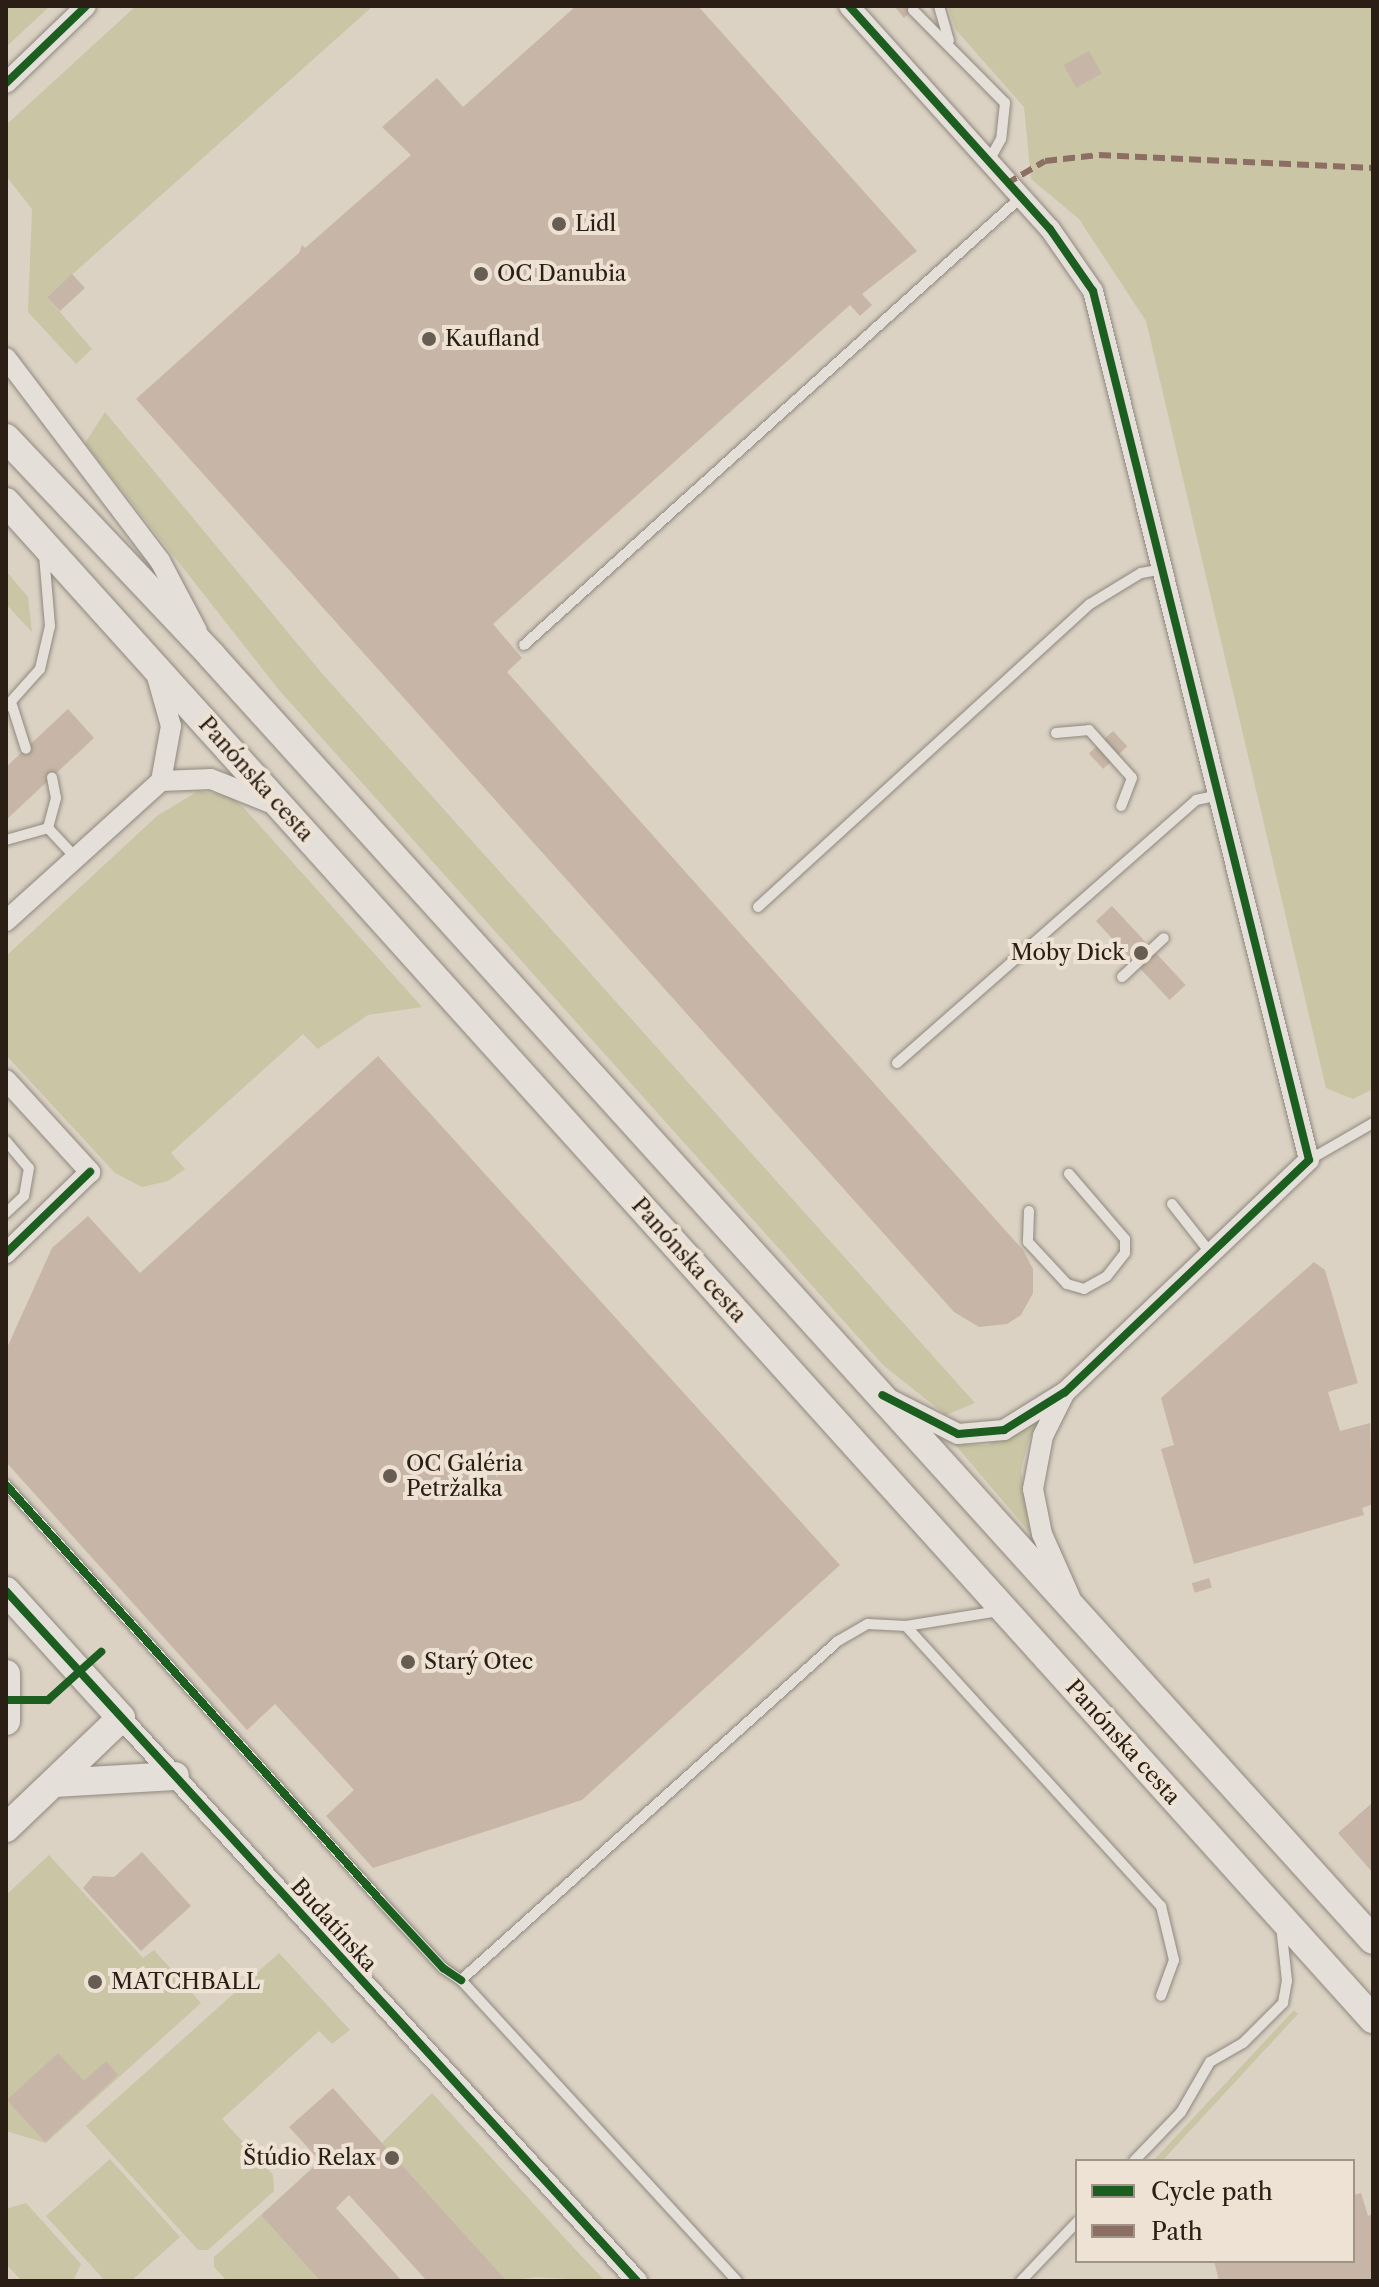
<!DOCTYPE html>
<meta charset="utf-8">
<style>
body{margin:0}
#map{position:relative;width:1379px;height:2287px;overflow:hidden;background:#dbd2c4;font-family:"Libre Caslon Text",serif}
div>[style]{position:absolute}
.green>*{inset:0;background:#c9c5a5}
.building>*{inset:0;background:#c7b6a7;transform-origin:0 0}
.roads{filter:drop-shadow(0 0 2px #8f887f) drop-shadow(0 0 2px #8f887f)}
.lane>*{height:10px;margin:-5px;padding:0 5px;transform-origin:5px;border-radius:5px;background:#e4dfd8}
.street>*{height:20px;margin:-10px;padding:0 10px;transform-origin:10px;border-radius:10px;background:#e4dfd8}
.secondary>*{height:28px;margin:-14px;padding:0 14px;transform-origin:14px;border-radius:14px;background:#e4dfd8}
.quiet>*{height:6px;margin-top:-3px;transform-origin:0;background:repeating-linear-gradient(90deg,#8d6e63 0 12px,transparent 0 18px)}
.cycleway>*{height:8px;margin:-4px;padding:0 4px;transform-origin:4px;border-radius:4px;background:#1b5e20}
.dots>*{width:22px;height:22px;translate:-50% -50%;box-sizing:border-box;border:4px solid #ede2d3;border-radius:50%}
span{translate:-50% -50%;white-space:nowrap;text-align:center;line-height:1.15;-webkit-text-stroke:8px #ede2d3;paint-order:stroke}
.poi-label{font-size:22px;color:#2a1e15}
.left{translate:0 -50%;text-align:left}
.right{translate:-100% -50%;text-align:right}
.street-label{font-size:22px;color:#2a1e15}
.frame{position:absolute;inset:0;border:8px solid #2a1e15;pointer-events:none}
.legend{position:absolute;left:1075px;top:2159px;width:280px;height:104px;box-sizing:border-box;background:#ede2d3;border:2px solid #9f9487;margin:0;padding:10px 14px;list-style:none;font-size:24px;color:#2a1e15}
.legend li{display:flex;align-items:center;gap:16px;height:40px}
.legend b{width:40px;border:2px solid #9f9487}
</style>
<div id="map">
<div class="green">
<i style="clip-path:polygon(6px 6px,50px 6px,6px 47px)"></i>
<i style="clip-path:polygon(136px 6px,373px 6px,47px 297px,92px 349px,76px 364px,28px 312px,32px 209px,6px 176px,6px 125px)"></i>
<i style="clip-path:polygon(948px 6px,1373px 6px,1373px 1089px,1353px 1099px,1326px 1088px,1146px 321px,1079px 219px,1031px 179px,1024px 107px,956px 30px)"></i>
<i style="clip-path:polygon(105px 412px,320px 671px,975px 1403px,946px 1415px,884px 1366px,279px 690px,85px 443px)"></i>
<i style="clip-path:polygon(6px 571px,28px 597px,32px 632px,6px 604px)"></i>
<i style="clip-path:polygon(198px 791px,230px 796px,243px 807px,422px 1007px,368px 1015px,318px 1049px,303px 1034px,171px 1153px,185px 1169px,168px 1181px,142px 1187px,115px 1173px,6px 1055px,6px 956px,157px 816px)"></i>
<i style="clip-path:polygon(1042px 1418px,1029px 1439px,1021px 1471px,1030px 1533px,947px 1435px,969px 1445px,988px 1445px)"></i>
<i style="clip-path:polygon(49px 1855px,143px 1958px,154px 1950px,201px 2003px,46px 2143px,6px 2131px,6px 1895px)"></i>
<i style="clip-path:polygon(279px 1953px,350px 2030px,332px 2044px,319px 2031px,222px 2119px,273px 2175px,274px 2191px,208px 2250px,198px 2250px,86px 2126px)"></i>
<i style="clip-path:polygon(1294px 2010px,1298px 2014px,1162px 2161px,1153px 2161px)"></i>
<i style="clip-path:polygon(432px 2093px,573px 2247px,605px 2281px,536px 2277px,507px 2281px,382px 2143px)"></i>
<i style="clip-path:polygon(110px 2159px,180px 2237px,131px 2281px,105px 2281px,46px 2216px)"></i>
<i style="clip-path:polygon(26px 2203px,81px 2264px,73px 2281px,22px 2281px,6px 2264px,6px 2209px)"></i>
<i style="clip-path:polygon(261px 2215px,320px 2281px,227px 2281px,214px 2267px,214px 2257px)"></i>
</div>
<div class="building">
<i style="clip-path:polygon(576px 6px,698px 6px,917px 251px,862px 294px,872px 305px,860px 316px,850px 305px,493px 624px,522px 658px,507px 672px,1023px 1250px,1033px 1269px,1033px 1293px,1021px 1315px,1007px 1324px,979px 1327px,954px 1312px,136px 399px,299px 253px,302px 245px,305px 248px,411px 155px,382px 127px,437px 78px,463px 107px)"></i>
<i style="clip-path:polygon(894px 6px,917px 6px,904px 18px)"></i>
<i style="left:1089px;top:51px;width:26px;height:29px;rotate:61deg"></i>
<i style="left:72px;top:274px;width:19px;height:34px;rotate:47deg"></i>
<i style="clip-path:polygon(68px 709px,94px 738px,6px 820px,6px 767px)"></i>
<i style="left:1113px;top:731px;width:21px;height:33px;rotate:47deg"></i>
<i style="left:1112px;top:906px;width:108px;height:22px;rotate:47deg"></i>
<i style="clip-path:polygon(378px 1056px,840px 1565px,582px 1800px,373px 1868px,326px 1816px,354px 1790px,275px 1704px,247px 1730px,6px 1462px,6px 1350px,52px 1248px,88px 1216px,140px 1273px)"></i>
<i style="clip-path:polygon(1314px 1262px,1325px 1270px,1358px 1383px,1328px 1392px,1340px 1431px,1370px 1423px,1373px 1504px,1362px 1508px,1364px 1515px,1194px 1564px,1161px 1449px,1174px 1445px,1161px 1398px)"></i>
<i style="left:1209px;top:1578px;width:10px;height:18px;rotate:73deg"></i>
<i style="clip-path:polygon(1373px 1802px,1373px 1873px,1338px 1833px)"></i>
<i style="clip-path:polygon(142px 1852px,191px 1906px,141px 1951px,83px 1888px,93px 1876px,114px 1877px)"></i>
<i style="clip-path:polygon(58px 2053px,84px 2081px,106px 2061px,118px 2075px,45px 2142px,7px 2100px)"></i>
<i style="clip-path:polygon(333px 2088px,382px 2143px,507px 2281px,427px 2281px,349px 2195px,336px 2208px,402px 2281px,320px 2281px,261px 2215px,320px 2161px,289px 2127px)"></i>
<i style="clip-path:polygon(1361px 2193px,1368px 2216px,1373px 2214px,1373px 2281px,1219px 2281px,1214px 2261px,1353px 2261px,1353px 2195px)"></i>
</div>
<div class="roads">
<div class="lane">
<i style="left:939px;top:6px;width:36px;rotate:74deg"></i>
<i style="left:913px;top:10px;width:131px;rotate:45.3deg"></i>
<i style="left:1005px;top:103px;width:36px;rotate:96deg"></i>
<i style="left:1001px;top:139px;width:26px;rotate:119deg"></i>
<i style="left:524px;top:645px;width:666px;rotate:-42.02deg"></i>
<i style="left:11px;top:702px;width:49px;rotate:72.3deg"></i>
<i style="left:6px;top:707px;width:51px;rotate:-48.2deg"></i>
<i style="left:40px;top:669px;width:44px;rotate:-76.9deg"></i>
<i style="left:50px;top:626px;width:71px;rotate:-94.8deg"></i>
<i style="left:1056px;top:733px;width:33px;rotate:-5deg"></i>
<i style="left:1089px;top:730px;width:64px;rotate:48.1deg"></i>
<i style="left:1132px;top:778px;width:30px;rotate:111deg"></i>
<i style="left:48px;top:828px;width:31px;rotate:-75deg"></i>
<i style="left:56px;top:798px;width:21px;rotate:-101deg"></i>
<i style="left:6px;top:840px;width:44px;rotate:-15.9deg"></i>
<i style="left:48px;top:828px;width:41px;rotate:47deg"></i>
<i style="left:758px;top:907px;width:449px;rotate:-42.4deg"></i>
<i style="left:1090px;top:604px;width:60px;rotate:-31.3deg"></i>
<i style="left:1141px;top:573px;width:23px;rotate:-10deg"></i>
<i style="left:1122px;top:977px;width:57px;rotate:-42.9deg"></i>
<i style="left:897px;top:1063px;width:398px;rotate:-41.3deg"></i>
<i style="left:1196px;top:800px;width:24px;rotate:-12deg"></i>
<i style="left:6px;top:1141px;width:35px;rotate:50deg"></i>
<i style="left:29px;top:1168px;width:28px;rotate:100deg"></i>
<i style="left:24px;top:1196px;width:25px;rotate:137deg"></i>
<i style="left:1309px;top:1160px;width:74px;rotate:-30deg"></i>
<i style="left:1172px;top:1204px;width:65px;rotate:51.9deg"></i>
<i style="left:1029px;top:1211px;width:31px;rotate:92deg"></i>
<i style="left:1028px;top:1242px;width:57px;rotate:47.1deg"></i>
<i style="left:1067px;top:1284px;width:18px;rotate:16deg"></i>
<i style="left:1084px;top:1289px;width:26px;rotate:-29deg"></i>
<i style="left:1107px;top:1276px;width:29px;rotate:-52deg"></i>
<i style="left:1125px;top:1253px;width:14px;rotate:-90deg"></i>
<i style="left:1125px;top:1239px;width:86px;rotate:-130.7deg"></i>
<i style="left:6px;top:1485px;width:559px;rotate:47.97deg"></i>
<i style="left:380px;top:1900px;width:93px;rotate:47.2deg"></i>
<i style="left:443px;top:1968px;width:22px;rotate:34deg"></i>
<i style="left:906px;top:1626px;width:379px;rotate:47.7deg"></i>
<i style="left:1161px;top:1906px;width:56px;rotate:76.5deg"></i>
<i style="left:1174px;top:1960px;width:38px;rotate:110deg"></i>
<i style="left:1134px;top:2161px;width:68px;rotate:-46.2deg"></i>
<i style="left:1181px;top:2112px;width:58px;rotate:-59.9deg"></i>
<i style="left:1210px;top:2062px;width:38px;rotate:-30deg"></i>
<i style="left:1243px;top:2043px;width:57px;rotate:-45deg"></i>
<i style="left:1283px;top:2003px;width:22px;rotate:-80deg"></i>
<i style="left:1287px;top:1981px;width:55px;rotate:-96.2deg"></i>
<i style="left:737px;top:2281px;width:408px;rotate:-132.5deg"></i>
<i style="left:461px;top:1980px;width:507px;rotate:-41.96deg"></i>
<i style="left:838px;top:1641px;width:34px;rotate:-30deg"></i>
<i style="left:868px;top:1624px;width:38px;rotate:3deg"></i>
<i style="left:906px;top:1626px;width:94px;rotate:-9.2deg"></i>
<i style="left:1021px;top:2281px;width:81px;rotate:-46.5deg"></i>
</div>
<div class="street">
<i style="left:849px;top:6px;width:300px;rotate:48deg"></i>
<i style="left:1050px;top:229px;width:75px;rotate:55.3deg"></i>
<i style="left:1093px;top:291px;width:895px;rotate:76.04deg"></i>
<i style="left:1309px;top:1160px;width:337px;rotate:136.4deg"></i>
<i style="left:1065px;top:1392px;width:72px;rotate:148.1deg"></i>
<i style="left:1004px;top:1430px;width:46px;rotate:175deg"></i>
<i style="left:958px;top:1434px;width:77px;rotate:-153.1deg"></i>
<i style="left:6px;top:83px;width:111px;rotate:-43.9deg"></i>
<i style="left:6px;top:358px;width:255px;rotate:52.8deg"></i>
<i style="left:160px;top:561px;width:79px;rotate:62.1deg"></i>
<i style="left:161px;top:781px;width:50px;rotate:-2.3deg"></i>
<i style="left:211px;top:779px;width:65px;rotate:21.8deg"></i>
<i style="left:6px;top:921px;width:209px;rotate:-42.1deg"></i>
<i style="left:161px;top:781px;width:56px;rotate:-79.7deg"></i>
<i style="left:171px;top:726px;width:55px;rotate:-105.8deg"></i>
<i style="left:6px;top:1080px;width:125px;rotate:47.6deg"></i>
<i style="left:90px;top:1172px;width:117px;rotate:136deg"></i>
<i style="left:1064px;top:1394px;width:47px;rotate:116.6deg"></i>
<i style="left:1043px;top:1436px;width:54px;rotate:100.7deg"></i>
<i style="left:1033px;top:1489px;width:46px;rotate:78.7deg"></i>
<i style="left:1042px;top:1534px;width:69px;rotate:66deg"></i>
<i style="left:121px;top:1718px;width:764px;rotate:47.49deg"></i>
</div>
<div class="secondary">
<i style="left:6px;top:438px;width:299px;rotate:46.6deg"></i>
<i style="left:211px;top:655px;width:1732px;rotate:47.88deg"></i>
<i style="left:6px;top:502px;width:2042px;rotate:47.98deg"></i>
<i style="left:6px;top:1591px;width:171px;rotate:47.8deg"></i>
<i style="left:121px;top:1718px;width:159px;rotate:136.3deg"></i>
<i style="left:6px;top:1674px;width:47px;rotate:90deg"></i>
<i style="left:54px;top:1783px;width:121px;rotate:-3.3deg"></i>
</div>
</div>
<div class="quiet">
<i style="left:1006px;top:184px;width:45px;rotate:-30.5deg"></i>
<i style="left:1045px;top:161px;width:54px;rotate:-6.3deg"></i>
<i style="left:1099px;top:155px;width:274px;rotate:2.7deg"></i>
</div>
<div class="cycleway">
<i style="left:849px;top:6px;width:300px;rotate:48deg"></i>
<i style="left:1050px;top:229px;width:75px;rotate:55.3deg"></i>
<i style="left:1093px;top:291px;width:895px;rotate:76.04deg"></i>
<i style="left:1309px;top:1160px;width:337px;rotate:136.4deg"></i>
<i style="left:1065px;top:1392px;width:72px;rotate:148.1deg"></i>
<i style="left:1004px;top:1430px;width:46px;rotate:175deg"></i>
<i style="left:958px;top:1434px;width:85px;rotate:-152.8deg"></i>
<i style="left:6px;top:83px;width:111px;rotate:-43.9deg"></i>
<i style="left:6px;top:1253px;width:117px;rotate:-44deg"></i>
<i style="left:6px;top:1485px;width:559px;rotate:47.97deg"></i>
<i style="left:380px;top:1900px;width:93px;rotate:47.2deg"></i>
<i style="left:443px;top:1968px;width:22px;rotate:34deg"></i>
<i style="left:6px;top:1591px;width:935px;rotate:47.56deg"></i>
<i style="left:6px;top:1700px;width:42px"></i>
<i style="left:48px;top:1700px;width:72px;rotate:-42.2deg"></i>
</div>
<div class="dots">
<i style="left:559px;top:224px;background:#685d52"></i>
<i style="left:481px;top:274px;background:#685d52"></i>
<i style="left:429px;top:339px;background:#685d52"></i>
<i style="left:1141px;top:953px;background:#685d52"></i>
<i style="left:390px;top:1476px;background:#685d52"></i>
<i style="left:408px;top:1662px;background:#685d52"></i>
<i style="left:95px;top:1982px;background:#685d52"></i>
<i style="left:392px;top:2158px;background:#685d52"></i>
</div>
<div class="poi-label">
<span class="left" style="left:575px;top:224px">Lidl</span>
<span class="left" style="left:497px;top:274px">OC Danubia</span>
<span class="left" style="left:445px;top:339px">Kaufland</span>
<span class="right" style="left:1125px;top:953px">Moby Dick</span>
<span class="left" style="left:406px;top:1476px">OC Galéria<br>Petržalka</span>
<span class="left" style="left:424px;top:1662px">Starý Otec</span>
<span class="left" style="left:111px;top:1982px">MATCHBALL</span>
<span class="right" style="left:376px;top:2158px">Štúdio Relax</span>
</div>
<div class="street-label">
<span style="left:256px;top:779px;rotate:48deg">Panónska cesta</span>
<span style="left:689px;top:1260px;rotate:48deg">Panónska cesta</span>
<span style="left:1123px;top:1742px;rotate:48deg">Panónska cesta</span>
<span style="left:334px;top:1925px;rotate:48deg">Budatínska</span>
</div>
<div class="frame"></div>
<ul class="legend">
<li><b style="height:10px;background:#1b5e20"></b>Cycle path</li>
<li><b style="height:10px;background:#8d6e63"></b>Path</li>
</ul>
</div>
